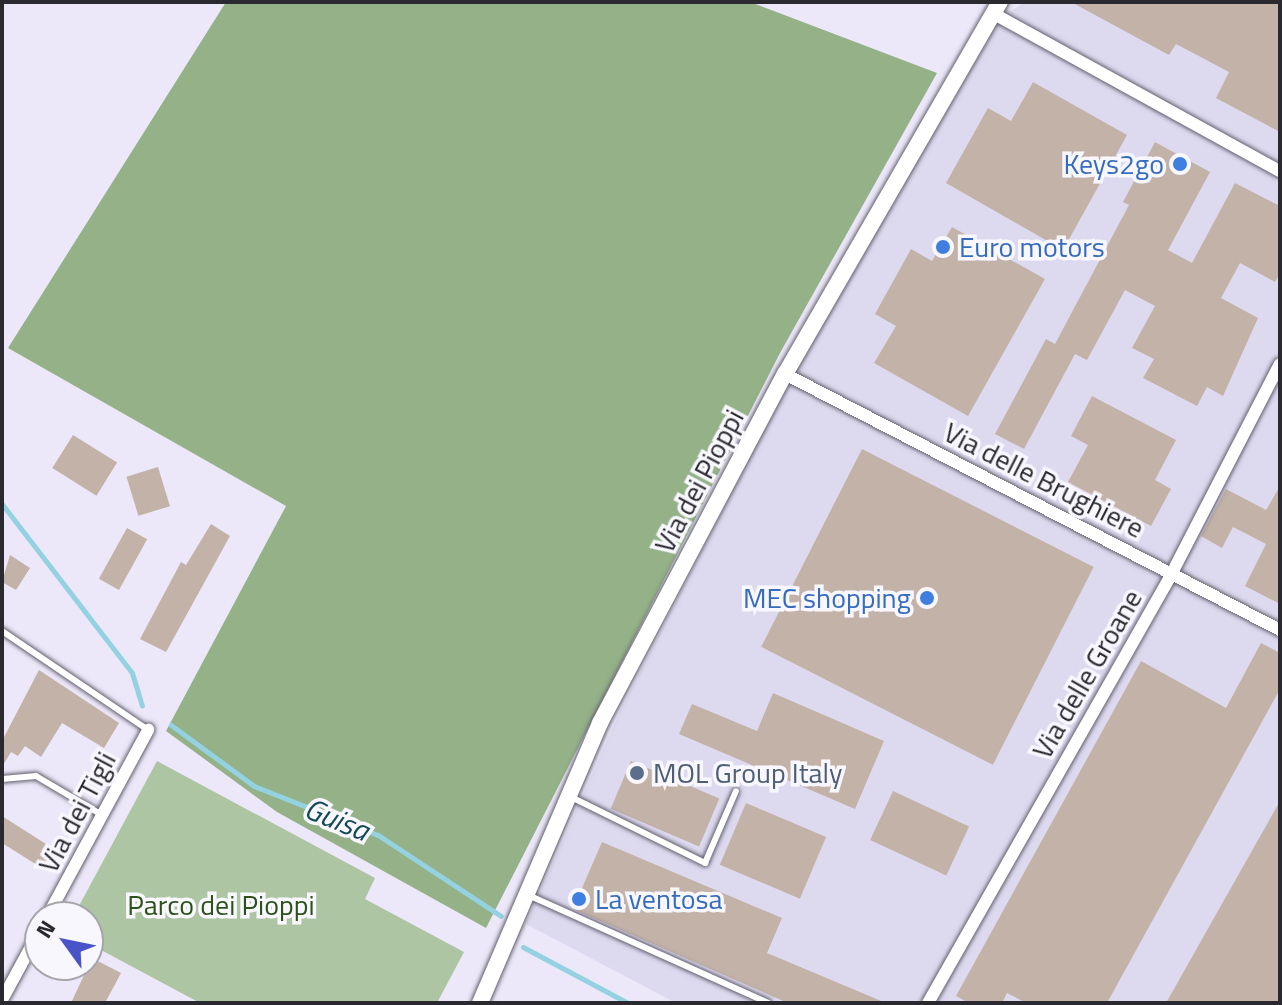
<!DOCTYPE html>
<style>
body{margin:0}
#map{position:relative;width:1282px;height:1005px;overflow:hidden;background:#ece8f9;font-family:"Titillium Web",sans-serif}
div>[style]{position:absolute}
.industrial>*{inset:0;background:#dddaf0}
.green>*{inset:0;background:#adc5a3}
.forest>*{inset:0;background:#94b188}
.stream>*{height:5px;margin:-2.5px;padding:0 2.5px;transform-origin:2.5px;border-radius:2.5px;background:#94d2e1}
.building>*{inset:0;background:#c2b2a8;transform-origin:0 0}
.roads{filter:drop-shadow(0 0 2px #625f6d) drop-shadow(0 0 2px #625f6d)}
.service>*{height:6px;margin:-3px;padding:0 3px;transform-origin:3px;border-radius:3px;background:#fff}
.minor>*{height:12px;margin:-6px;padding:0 6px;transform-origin:6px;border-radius:6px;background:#fff}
.tertiary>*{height:16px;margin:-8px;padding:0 8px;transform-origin:8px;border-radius:8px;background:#fff}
.dots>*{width:22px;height:22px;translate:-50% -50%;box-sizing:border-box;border:4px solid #f9f7fe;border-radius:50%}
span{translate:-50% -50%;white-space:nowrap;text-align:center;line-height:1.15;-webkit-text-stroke:7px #f9f7fe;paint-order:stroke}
.shop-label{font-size:28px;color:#366cbe}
.right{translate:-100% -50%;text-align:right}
.left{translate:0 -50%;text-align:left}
.street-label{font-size:28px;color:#2a292f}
.service-label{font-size:28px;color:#4e5e75}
.park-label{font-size:28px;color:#2c5219}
.water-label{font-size:30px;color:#144a55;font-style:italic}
.frame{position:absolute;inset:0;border:4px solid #2a292f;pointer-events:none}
.north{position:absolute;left:24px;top:901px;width:80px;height:80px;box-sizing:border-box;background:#f9f7fe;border:2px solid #a6a5ab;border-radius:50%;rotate:303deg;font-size:22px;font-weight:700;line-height:32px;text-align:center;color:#2a292f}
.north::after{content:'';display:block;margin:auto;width:28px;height:36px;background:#4a54ca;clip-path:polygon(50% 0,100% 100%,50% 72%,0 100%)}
</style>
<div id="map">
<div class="industrial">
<i style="clip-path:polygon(1026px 2px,1280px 2px,1280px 1003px,676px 1003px,526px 924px,621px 709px,778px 402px,1001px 16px)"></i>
</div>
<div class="green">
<i style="clip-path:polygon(157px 761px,375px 878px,365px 899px,464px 952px,437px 1003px,200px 1003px,88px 943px,88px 917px,73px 917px)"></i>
</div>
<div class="forest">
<i style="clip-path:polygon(226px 2px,750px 2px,937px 73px,780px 353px,486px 928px,277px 812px,166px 731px,286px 506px,8px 348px)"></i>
</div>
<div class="stream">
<i style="left:2px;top:504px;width:213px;rotate:52.4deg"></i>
<i style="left:132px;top:673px;width:34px;rotate:73deg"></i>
<i style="left:171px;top:725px;width:103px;rotate:36.3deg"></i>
<i style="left:254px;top:786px;width:133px;rotate:21.6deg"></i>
<i style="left:378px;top:835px;width:147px;rotate:33.4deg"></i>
<i style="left:523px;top:947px;width:119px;rotate:28.1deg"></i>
</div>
<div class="building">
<i style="clip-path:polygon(1071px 2px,1280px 2px,1280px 132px,1216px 98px,1229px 72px,1176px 44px,1169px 55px)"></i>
<i style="clip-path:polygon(1033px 82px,1127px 135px,1063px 250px,946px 183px,988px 108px,1011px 121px)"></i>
<i style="clip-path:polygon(1155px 142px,1210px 172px,1168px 250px,1192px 263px,1235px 183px,1280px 206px,1280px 273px,1275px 282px,1240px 263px,1221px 298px,1258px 318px,1223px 396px,1207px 387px,1197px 406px,1143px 378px,1154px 359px,1132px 348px,1155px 306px,1125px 290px,1087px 360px,1075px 354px,1024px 449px,995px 434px,1046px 339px,1055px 344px,1129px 205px,1123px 202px)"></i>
<i style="clip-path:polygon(952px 227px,1045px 279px,968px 416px,874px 363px,896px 326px,875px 314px,911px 249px,932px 261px)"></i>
<i style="clip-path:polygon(1092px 396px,1176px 440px,1155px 480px,1171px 489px,1151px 526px,1068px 482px,1088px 445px,1071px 436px)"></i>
<i style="left:73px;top:435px;width:52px;height:39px;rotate:32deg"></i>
<i style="left:862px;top:449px;width:260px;height:222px;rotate:27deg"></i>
<i style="left:158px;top:467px;width:41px;height:33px;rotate:73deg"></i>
<i style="clip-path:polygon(1280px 486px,1280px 604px,1245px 586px,1266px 544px,1233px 527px,1222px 548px,1201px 536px,1226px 489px,1266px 510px)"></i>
<i style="clip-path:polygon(211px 524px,230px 536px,166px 652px,140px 639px,181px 562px,186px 565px)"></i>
<i style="left:127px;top:528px;width:23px;height:58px;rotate:29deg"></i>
<i style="clip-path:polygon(10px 555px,30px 568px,16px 590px,2px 582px)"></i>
<i style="clip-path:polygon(1261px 643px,1280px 653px,1280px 689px,1107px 1003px,1026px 1003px,1007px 993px,1002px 1003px,969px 1003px,956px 996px,1141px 661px,1226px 708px)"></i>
<i style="clip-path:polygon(39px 670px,119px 723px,104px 748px,62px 723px,41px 757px,25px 746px,18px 756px,11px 752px,2px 767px,2px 741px)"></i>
<i style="clip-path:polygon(773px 693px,884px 741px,855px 809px,679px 734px,692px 704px,757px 731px)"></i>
<i style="left:631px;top:761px;width:96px;height:52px;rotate:23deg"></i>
<i style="left:893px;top:791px;width:84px;height:54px;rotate:25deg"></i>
<i style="clip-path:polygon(1280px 801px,1280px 1003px,1166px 1003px)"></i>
<i style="left:746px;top:803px;width:87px;height:67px;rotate:23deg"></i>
<i style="clip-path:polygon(2px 816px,57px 851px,45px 870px,2px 843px)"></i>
<i style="clip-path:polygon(602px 842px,782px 918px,767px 953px,886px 1003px,788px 1003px,573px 909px)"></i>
<i style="clip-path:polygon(92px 958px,121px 973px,105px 1003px,71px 1003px)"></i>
</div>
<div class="roads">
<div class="service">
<i style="left:2px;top:631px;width:176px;rotate:34.1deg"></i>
<i style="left:2px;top:779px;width:34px;rotate:-5deg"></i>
<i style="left:36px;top:776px;width:77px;rotate:30.6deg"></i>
<i style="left:569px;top:796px;width:152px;rotate:26.2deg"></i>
<i style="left:705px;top:863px;width:78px;rotate:-66.7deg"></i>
<i style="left:528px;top:895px;width:263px;rotate:24.2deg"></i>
</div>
<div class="minor">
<i style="left:994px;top:14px;width:326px;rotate:28.8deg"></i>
<i style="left:785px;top:374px;width:557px;rotate:27.35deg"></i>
<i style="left:47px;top:917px;width:213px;rotate:-61.6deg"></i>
<i style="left:2px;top:1000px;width:80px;rotate:-61.5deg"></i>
<i style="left:928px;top:1003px;width:494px;rotate:-60.4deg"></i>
<i style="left:1172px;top:573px;width:235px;rotate:-62.7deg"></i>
</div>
<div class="tertiary">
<i style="left:480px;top:1003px;width:305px;rotate:-66.8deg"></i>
<i style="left:600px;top:723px;width:395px;rotate:-62.1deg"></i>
<i style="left:785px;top:374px;width:430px;rotate:-60deg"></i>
</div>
</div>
<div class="dots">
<i style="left:1180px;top:164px;background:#3f7fe0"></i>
<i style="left:943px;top:247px;background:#3f7fe0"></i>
<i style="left:927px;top:598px;background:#3f7fe0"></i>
<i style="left:637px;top:773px;background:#5c6f8a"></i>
<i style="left:579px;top:899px;background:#3f7fe0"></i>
</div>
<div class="shop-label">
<span class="right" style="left:1164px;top:164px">Keys2go</span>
<span class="left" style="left:959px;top:247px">Euro motors</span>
<span class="right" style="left:911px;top:598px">MEC shopping</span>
<span class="left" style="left:595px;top:899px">La ventosa</span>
</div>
<div class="street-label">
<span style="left:1044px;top:480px;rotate:27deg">Via delle Brughiere</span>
<span style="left:699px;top:481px;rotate:-62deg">Via dei Pioppi</span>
<span style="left:1087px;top:674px;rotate:-60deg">Via delle Groane</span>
<span style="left:77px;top:812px;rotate:-62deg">Via dei Tigli</span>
</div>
<div class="service-label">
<span class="left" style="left:653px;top:773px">MOL Group Italy</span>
</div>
<div class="park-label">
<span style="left:221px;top:905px">Parco dei Pioppi</span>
</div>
<div class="water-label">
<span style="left:337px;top:819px;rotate:22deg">Guisa</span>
</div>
<div class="frame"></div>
<div class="north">N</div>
</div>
